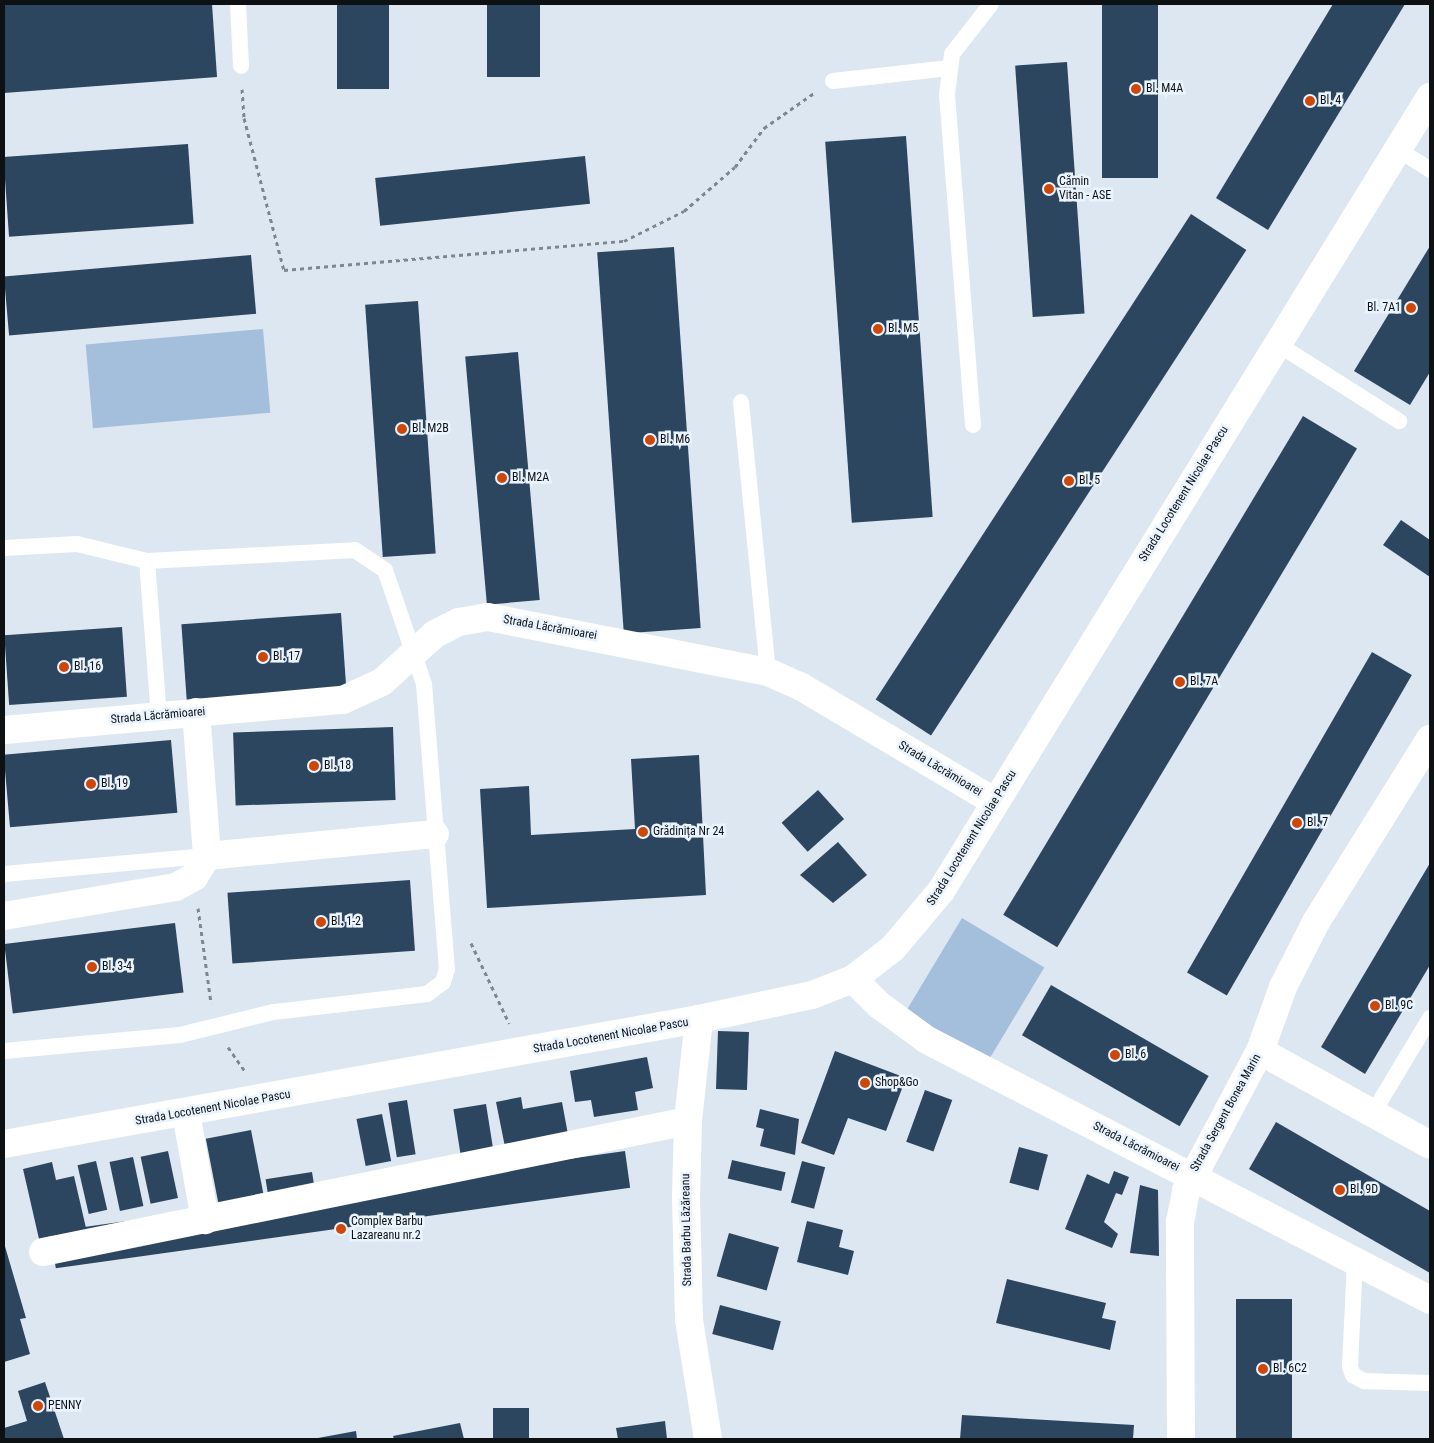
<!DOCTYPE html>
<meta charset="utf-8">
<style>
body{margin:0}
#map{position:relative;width:1434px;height:1443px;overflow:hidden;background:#dde7f1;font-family:"Roboto Condensed",sans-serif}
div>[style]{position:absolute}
.green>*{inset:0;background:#a4bfdb;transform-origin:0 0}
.building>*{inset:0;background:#2d465f;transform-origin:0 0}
.path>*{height:3px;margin-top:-1.5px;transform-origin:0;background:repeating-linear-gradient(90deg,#7f868d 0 4px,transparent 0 8px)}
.lane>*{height:16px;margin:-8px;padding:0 8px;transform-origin:8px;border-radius:8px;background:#fff}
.street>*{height:28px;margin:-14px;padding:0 14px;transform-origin:14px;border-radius:14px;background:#fff}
.dots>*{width:14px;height:14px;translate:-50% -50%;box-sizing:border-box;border:2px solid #eaf4ff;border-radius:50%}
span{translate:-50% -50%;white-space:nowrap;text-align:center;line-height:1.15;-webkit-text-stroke:5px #eaf4ff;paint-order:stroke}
.poi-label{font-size:12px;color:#0d1114}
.left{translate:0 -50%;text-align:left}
.right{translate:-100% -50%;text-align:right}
.street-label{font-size:12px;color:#0d1114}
.frame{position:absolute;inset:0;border:5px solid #0d1114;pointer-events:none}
</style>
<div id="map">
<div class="green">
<i style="left:263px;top:329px;width:84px;height:178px;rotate:85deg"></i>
<i style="left:962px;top:918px;width:96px;height:112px;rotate:31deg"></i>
</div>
<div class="building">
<i style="clip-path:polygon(4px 4px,212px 4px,217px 77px,4px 93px)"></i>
<i style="left:337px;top:4px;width:52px;height:85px"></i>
<i style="left:487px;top:4px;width:53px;height:73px"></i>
<i style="left:1102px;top:4px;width:56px;height:174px"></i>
<i style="clip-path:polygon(1333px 4px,1405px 4px,1268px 230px,1216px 198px)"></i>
<i style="left:1067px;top:62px;width:252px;height:52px;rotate:86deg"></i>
<i style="left:906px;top:136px;width:382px;height:81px;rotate:86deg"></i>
<i style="left:188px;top:144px;width:80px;height:185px;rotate:86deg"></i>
<i style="left:585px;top:156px;width:48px;height:211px;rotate:84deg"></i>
<i style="left:1191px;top:214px;width:66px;height:579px;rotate:33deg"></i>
<i style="clip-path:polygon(1430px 246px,1430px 372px,1410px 405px,1354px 371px)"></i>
<i style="left:674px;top:247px;width:382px;height:77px;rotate:86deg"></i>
<i style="left:251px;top:255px;width:59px;height:248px;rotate:85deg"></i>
<i style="left:418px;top:301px;width:253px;height:53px;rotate:86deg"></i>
<i style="left:518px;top:352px;width:249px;height:53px;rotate:85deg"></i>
<i style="left:1303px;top:416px;width:63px;height:582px;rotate:31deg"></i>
<i style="clip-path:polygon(1401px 520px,1430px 540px,1430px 577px,1383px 545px)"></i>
<i style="left:341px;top:613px;width:76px;height:160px;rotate:86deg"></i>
<i style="left:122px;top:627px;width:70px;height:118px;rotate:86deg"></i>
<i style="left:1372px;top:652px;width:46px;height:370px;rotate:30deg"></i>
<i style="left:393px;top:727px;width:73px;height:160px;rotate:88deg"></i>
<i style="left:171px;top:740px;width:73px;height:168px;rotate:85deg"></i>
<i style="clip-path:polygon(699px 755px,706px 895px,487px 908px,480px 789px,529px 786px,531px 835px,635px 829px,631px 759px)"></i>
<i style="left:818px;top:790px;width:39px;height:49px;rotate:48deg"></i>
<i style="clip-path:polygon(838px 842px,867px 875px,833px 903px,800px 875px)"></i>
<i style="clip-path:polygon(1430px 863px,1430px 965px,1365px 1074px,1321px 1047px)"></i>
<i style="left:410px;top:880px;width:71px;height:183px;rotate:86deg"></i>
<i style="left:175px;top:923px;width:70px;height:172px;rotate:83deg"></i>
<i style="left:1051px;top:985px;width:182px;height:58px;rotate:30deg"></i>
<i style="left:718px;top:1031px;width:31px;height:58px;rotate:2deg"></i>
<i style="clip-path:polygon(835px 1051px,906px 1078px,886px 1131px,848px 1118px,834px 1155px,801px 1143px)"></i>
<i style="clip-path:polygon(647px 1057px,653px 1088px,635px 1092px,638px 1110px,594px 1117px,591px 1100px,575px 1102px,570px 1071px)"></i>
<i style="left:925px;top:1090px;width:29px;height:55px;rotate:20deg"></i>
<i style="clip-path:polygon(521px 1097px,523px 1109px,562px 1102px,569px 1140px,506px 1152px,496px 1102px)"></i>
<i style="left:407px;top:1100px;width:55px;height:19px;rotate:81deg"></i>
<i style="left:486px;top:1104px;width:53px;height:33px;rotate:81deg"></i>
<i style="clip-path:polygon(760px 1109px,799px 1119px,795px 1155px,760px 1146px,764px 1129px,756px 1127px)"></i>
<i style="left:382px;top:1114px;width:48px;height:26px;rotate:79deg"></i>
<i style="clip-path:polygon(1276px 1122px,1430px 1211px,1430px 1273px,1249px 1169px)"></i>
<i style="left:251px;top:1130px;width:69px;height:46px;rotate:79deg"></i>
<i style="left:1019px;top:1147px;width:30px;height:37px;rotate:15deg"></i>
<i style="left:168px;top:1151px;width:48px;height:28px;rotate:78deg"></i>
<i style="left:625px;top:1151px;width:37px;height:580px;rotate:82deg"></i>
<i style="left:133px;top:1157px;width:50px;height:24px;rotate:78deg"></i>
<i style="left:732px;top:1160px;width:55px;height:19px;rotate:13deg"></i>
<i style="left:96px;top:1161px;width:50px;height:19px;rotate:77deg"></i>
<i style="left:802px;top:1161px;width:24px;height:43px;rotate:15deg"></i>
<i style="clip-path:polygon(52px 1162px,56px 1180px,74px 1176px,86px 1228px,39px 1239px,23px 1169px)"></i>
<i style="clip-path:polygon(1114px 1171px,1129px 1177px,1122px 1195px,1116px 1193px,1104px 1222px,1118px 1234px,1112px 1248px,1065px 1229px,1087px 1174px,1109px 1184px)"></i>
<i style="left:312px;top:1172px;width:18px;height:47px;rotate:81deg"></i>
<i style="clip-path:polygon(1140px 1185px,1158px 1190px,1159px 1256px,1130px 1253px)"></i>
<i style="clip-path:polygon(807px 1221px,843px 1230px,839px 1247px,854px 1251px,848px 1275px,797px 1262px)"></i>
<i style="left:729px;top:1233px;width:52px;height:45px;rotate:16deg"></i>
<i style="clip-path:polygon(4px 1243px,26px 1318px,20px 1319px,30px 1354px,4px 1362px)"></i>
<i style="clip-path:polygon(1007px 1279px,1106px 1303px,1102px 1318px,1116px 1321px,1110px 1350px,996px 1323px)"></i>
<i style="left:1236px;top:1299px;width:56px;height:140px"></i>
<i style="left:720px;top:1305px;width:63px;height:30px;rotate:15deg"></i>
<i style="clip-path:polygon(45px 1382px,64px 1439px,4px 1439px,4px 1428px,27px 1421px,18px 1391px)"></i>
<i style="left:493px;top:1408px;width:36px;height:31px"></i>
<i style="clip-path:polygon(962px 1415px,1134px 1425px,1133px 1439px,960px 1439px)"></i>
<i style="clip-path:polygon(665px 1421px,667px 1439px,618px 1439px,616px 1428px)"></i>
<i style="clip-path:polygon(460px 1423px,464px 1439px,394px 1439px,393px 1436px)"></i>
<i style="clip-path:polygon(356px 1431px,357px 1439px,318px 1439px,318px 1438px)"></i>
</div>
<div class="path">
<i style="left:242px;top:89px;width:29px;rotate:86deg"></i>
<i style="left:244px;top:118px;width:157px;rotate:75.3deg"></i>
<i style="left:284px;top:270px;width:341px;rotate:-4.9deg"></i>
<i style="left:624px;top:241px;width:67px;rotate:-26.6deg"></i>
<i style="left:684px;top:211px;width:67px;rotate:-40.8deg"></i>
<i style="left:735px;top:167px;width:49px;rotate:-53.4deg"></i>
<i style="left:764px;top:128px;width:61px;rotate:-35deg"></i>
<i style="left:198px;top:908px;width:96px;rotate:82.2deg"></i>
<i style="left:471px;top:943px;width:89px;rotate:64.6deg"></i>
<i style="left:228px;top:1047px;width:29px;rotate:55deg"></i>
</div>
<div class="lane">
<i style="left:238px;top:4px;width:62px;rotate:87.2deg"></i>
<i style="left:833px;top:81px;width:117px;rotate:-6.4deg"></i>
<i style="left:1397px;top:149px;width:39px;rotate:32deg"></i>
<i style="left:1276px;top:343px;width:146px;rotate:32.4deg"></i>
<i style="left:741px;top:402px;width:271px;rotate:84.3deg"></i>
<i style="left:973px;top:425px;width:331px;rotate:-94.5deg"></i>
<i style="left:947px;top:95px;width:41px;rotate:-83deg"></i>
<i style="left:952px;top:54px;width:63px;rotate:-52deg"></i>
<i style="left:4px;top:548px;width:73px;rotate:-3.1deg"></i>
<i style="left:77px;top:544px;width:72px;rotate:13.7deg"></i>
<i style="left:147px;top:561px;width:208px;rotate:-3deg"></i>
<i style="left:355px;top:550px;width:36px;rotate:34deg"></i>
<i style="left:385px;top:570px;width:120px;rotate:71.1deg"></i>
<i style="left:424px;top:684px;width:286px;rotate:85.4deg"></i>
<i style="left:447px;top:969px;width:14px;rotate:107deg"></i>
<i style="left:443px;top:982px;width:20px;rotate:143deg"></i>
<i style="left:427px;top:994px;width:155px;rotate:173.3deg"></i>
<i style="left:273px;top:1012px;width:96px;rotate:166.1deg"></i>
<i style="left:180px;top:1035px;width:177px;rotate:174.8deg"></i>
<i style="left:147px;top:561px;width:155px;rotate:85.6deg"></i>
<i style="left:4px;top:874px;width:204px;rotate:-5.1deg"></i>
<i style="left:1373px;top:1113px;width:111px;rotate:-59deg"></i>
<i style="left:1355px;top:1260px;width:107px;rotate:92.7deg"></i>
<i style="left:1350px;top:1367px;width:9px;rotate:69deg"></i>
<i style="left:1353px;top:1375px;width:13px;rotate:29deg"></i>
<i style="left:1364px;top:1381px;width:66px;rotate:1.7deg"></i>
</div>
<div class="street">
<i style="left:196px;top:712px;width:144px;rotate:85.6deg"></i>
<i style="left:4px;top:730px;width:340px;rotate:-5.1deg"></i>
<i style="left:343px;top:700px;width:43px;rotate:-24.8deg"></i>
<i style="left:382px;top:682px;width:72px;rotate:-42.2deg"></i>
<i style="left:435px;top:634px;width:27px;rotate:-27deg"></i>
<i style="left:459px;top:622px;width:29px;rotate:-10deg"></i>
<i style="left:488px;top:617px;width:285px;rotate:11.1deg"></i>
<i style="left:768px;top:672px;width:35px;rotate:24deg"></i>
<i style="left:800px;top:686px;width:227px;rotate:30.7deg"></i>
<i style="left:4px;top:916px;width:174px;rotate:-9.6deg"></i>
<i style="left:176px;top:887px;width:21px;rotate:-29deg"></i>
<i style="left:194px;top:877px;width:25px;rotate:-58deg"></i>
<i style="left:207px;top:856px;width:229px;rotate:-5.5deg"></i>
<i style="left:853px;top:979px;width:37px;rotate:45deg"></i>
<i style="left:879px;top:1005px;width:59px;rotate:36.1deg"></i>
<i style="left:927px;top:1040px;width:566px;rotate:27.33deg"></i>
<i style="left:699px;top:1019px;width:103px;rotate:96.2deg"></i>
<i style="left:688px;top:1121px;width:76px;rotate:91.5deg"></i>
<i style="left:686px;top:1197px;width:123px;rotate:88.6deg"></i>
<i style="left:689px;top:1320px;width:121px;rotate:80.9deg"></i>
<i style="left:1260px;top:1051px;width:194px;rotate:28.9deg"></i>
<i style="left:186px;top:1113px;width:109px;rotate:79.9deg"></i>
<i style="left:4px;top:1144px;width:706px;rotate:-10.2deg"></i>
<i style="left:699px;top:1019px;width:116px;rotate:-12deg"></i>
<i style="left:812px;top:995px;width:44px;rotate:-21.3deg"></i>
<i style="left:853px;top:979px;width:51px;rotate:-37.8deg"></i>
<i style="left:893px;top:948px;width:75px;rotate:-49.9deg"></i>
<i style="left:941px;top:891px;width:933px;rotate:-58.37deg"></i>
<i style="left:43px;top:1252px;width:658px;rotate:-11.48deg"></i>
<i style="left:1181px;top:1439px;width:217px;rotate:-90.3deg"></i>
<i style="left:1180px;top:1222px;width:33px;rotate:-79deg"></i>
<i style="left:1186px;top:1190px;width:157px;rotate:-62deg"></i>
<i style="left:1260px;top:1051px;width:68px;rotate:-70.2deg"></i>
<i style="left:1283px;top:987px;width:73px;rotate:-63.1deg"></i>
<i style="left:1316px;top:922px;width:216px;rotate:-58.1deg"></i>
</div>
<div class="dots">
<i style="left:1136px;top:89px;background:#cd4709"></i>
<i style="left:1310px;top:101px;background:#cd4709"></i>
<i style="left:1049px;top:189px;background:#cd4709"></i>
<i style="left:1411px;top:308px;background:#cd4709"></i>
<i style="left:878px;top:329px;background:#cd4709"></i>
<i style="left:402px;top:429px;background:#cd4709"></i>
<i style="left:650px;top:440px;background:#cd4709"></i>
<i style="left:502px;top:478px;background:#cd4709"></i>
<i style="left:1069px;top:481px;background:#cd4709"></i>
<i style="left:263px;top:657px;background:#cd4709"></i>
<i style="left:64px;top:667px;background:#cd4709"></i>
<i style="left:1180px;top:682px;background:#cd4709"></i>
<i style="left:314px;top:766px;background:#cd4709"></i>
<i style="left:91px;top:784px;background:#cd4709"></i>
<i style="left:1297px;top:823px;background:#cd4709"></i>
<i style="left:643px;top:832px;background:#cd4709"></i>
<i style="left:321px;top:922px;background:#cd4709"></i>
<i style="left:92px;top:967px;background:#cd4709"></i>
<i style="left:1375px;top:1006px;background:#cd4709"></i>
<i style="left:1115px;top:1055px;background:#cd4709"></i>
<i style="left:865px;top:1083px;background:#cd4709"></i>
<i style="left:1340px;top:1190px;background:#cd4709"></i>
<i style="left:341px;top:1229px;background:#cd4709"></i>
<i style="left:1263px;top:1369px;background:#cd4709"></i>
<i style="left:38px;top:1406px;background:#cd4709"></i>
</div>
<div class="poi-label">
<span class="left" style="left:1146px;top:89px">Bl. M4A</span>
<span class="left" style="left:1320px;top:101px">Bl. 4</span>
<span class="left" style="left:1059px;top:189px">Cămin<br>Vitan - ASE</span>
<span class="right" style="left:1401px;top:308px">Bl. 7A1</span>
<span class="left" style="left:888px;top:329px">Bl. M5</span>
<span class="left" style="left:412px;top:429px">Bl. M2B</span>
<span class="left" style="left:660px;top:440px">Bl. M6</span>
<span class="left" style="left:512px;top:478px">Bl. M2A</span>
<span class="left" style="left:1079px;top:481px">Bl. 5</span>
<span class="left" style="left:273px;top:657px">Bl. 17</span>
<span class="left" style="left:74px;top:667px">Bl. 16</span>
<span class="left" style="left:1190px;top:682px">Bl. 7A</span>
<span class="left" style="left:324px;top:766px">Bl. 18</span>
<span class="left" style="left:101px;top:784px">Bl. 19</span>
<span class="left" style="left:1307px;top:823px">Bl. 7</span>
<span class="left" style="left:653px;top:832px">Grădinița Nr 24</span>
<span class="left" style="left:331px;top:922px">Bl. 1-2</span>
<span class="left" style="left:102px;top:967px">Bl. 3-4</span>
<span class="left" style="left:1385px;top:1006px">Bl. 9C</span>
<span class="left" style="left:1125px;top:1055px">Bl. 6</span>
<span class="left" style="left:875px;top:1083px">Shop&amp;Go</span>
<span class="left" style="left:1350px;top:1190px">Bl. 9D</span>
<span class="left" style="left:351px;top:1229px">Complex Barbu<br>Lazareanu nr.2</span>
<span class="left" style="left:1273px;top:1369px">Bl. 6C2</span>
<span class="left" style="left:48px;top:1406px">PENNY</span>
</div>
<div class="street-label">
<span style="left:1184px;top:494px;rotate:-58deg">Strada Locotenent Nicolae Pascu</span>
<span style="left:550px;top:628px;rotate:10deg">Strada Lăcrămioarei</span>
<span style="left:158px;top:716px;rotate:-5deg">Strada Lăcrămioarei</span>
<span style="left:940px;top:769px;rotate:31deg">Strada Lăcrămioarei</span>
<span style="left:972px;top:838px;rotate:-58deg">Strada Locotenent Nicolae Pascu</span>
<span style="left:611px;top:1036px;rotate:-10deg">Strada Locotenent Nicolae Pascu</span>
<span style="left:213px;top:1108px;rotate:-10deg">Strada Locotenent Nicolae Pascu</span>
<span style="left:1226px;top:1113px;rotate:-61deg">Strada Sergent Bonea Marin</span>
<span style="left:1136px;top:1147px;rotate:27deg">Strada Lăcrămioarei</span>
<span style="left:687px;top:1230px;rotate:-91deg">Strada Barbu Lăzăreanu</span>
</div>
<div class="frame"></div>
</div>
